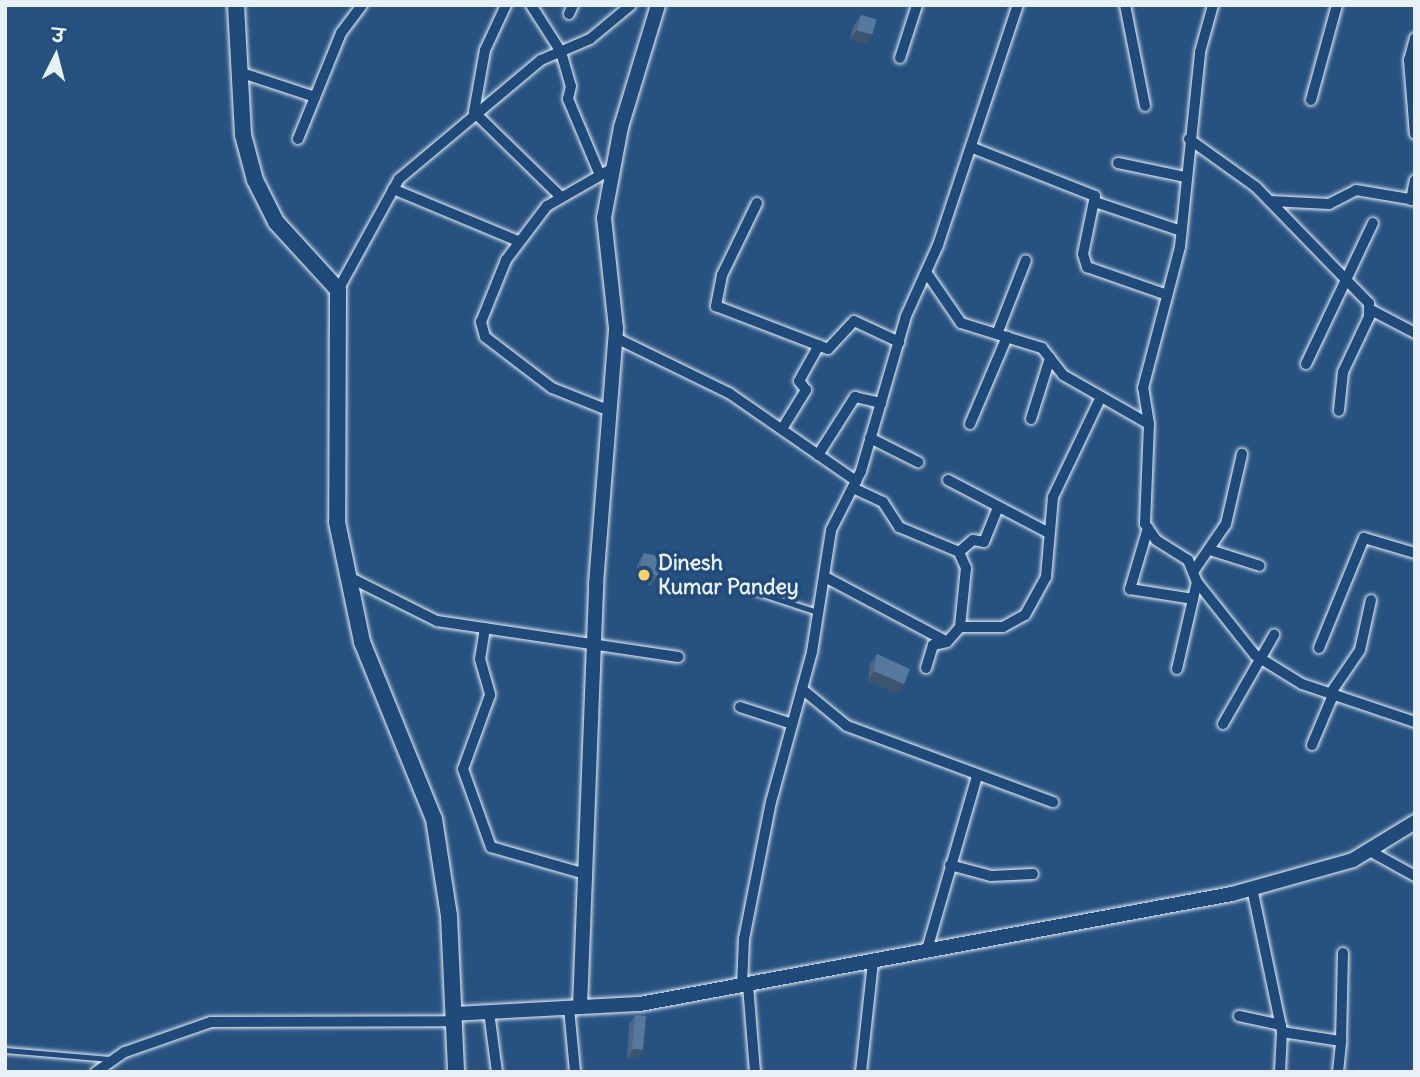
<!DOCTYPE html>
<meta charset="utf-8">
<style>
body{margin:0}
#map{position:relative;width:1420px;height:1077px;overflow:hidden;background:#27517f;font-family:Delius,"Playpen Sans Deva",sans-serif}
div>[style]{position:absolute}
.roads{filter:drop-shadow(0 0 2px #e8f1f8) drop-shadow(0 0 2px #e8f1f8)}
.service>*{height:5px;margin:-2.5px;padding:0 2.5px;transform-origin:2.5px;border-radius:2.5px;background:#1f4a7a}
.minor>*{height:10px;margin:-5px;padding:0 5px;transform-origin:5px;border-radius:5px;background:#1f4a7a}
.tertiary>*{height:14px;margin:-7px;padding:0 7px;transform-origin:7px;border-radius:7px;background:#1f4a7a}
.secondary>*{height:16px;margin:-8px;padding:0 8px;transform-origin:8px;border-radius:8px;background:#1f4a7a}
.wall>*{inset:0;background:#4b6787}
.shaded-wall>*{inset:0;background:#3d546e}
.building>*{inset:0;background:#57789d;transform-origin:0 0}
.dots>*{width:19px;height:19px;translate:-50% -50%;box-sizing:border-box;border:4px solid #1f4a7a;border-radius:50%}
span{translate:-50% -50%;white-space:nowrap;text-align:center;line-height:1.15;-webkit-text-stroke:7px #1f4a7a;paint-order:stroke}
.poi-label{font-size:21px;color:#e8f1f8;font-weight:700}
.left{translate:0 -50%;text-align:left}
.frame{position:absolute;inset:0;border:7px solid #e8f1f8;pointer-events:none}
.north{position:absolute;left:21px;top:21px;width:70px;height:70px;-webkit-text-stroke:5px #1f4a7a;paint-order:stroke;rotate:6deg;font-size:19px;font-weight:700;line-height:28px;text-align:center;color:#e8f1f8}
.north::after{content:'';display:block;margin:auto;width:24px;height:32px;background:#e8f1f8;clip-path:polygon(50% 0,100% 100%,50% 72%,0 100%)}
</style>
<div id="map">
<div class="roads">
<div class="service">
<i style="left:750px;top:590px;width:71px;rotate:18.2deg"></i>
<i style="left:5px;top:1050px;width:105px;rotate:4.9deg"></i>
</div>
<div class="minor">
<i style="left:506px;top:5px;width:50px;rotate:115deg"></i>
<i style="left:485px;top:50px;width:63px;rotate:100.1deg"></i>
<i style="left:474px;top:112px;width:120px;rotate:44.3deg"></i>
<i style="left:531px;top:5px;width:56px;rotate:57.4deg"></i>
<i style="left:561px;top:52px;width:35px;rotate:74deg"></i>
<i style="left:571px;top:86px;width:13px;rotate:103deg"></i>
<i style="left:568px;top:99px;width:82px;rotate:67.2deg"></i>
<i style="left:1125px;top:5px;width:103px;rotate:78.8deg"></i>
<i style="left:569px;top:14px;width:10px;rotate:-66deg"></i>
<i style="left:1415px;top:38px;width:23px;rotate:105deg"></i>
<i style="left:1409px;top:60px;width:74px;rotate:85.4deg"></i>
<i style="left:900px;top:58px;width:56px;rotate:-72.2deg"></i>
<i style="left:239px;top:72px;width:80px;rotate:18.2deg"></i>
<i style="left:1311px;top:100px;width:98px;rotate:-74.7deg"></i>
<i style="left:298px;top:139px;width:114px;rotate:-67.9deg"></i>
<i style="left:341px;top:33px;width:35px;rotate:-53deg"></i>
<i style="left:1189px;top:139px;width:82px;rotate:35.6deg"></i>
<i style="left:1256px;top:187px;width:162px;rotate:45.8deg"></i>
<i style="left:1369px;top:303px;width:14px;rotate:90deg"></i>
<i style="left:1369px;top:317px;width:61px;rotate:115.3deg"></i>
<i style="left:1343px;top:372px;width:39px;rotate:96deg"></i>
<i style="left:973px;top:148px;width:131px;rotate:21.5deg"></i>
<i style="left:1095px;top:196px;width:59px;rotate:101.7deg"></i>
<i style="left:1083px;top:254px;width:14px;rotate:73deg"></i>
<i style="left:1087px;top:267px;width:85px;rotate:19.3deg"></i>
<i style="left:1118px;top:163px;width:68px;rotate:11.8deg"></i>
<i style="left:393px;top:189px;width:135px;rotate:22.6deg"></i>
<i style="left:1411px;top:200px;width:20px;rotate:-79deg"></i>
<i style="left:1270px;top:201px;width:59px;rotate:2.9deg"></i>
<i style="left:1329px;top:204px;width:30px;rotate:-27deg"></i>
<i style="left:1356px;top:190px;width:60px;rotate:9.6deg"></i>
<i style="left:757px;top:203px;width:80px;rotate:115.9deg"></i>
<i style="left:722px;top:275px;width:32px;rotate:101deg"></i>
<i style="left:716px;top:306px;width:120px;rotate:21deg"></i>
<i style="left:828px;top:349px;width:38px;rotate:-47deg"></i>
<i style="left:854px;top:321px;width:50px;rotate:25deg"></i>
<i style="left:1098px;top:203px;width:88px;rotate:18.6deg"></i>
<i style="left:926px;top:272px;width:62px;rotate:55.5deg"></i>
<i style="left:961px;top:323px;width:85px;rotate:17.2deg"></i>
<i style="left:1042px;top:348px;width:34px;rotate:52deg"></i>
<i style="left:1063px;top:375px;width:99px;rotate:29.7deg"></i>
<i style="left:1149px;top:424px;width:100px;rotate:92.3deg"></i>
<i style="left:1145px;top:524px;width:19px;rotate:55deg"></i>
<i style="left:1156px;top:540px;width:38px;rotate:32deg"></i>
<i style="left:1188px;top:560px;width:24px;rotate:68deg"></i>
<i style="left:1197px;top:582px;width:93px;rotate:51.5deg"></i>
<i style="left:1255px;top:655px;width:55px;rotate:31.7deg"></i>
<i style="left:1302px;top:684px;width:119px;rotate:18.6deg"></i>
<i style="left:338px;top:290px;width:127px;rotate:-61.2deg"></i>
<i style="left:399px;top:179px;width:185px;rotate:-40deg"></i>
<i style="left:541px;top:60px;width:53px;rotate:-23.2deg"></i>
<i style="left:590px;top:39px;width:53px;rotate:-39.7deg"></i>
<i style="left:1371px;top:310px;width:50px;rotate:27.6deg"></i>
<i style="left:997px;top:334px;width:79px;rotate:-68.6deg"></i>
<i style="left:616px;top:338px;width:126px;rotate:26deg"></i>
<i style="left:729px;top:393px;width:155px;rotate:34.7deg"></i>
<i style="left:1306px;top:364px;width:156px;rotate:-64.6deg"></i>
<i style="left:610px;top:411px;width:62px;rotate:-158.4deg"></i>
<i style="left:552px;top:388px;width:84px;rotate:-142.7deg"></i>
<i style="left:485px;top:337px;width:16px;rotate:-105deg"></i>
<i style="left:481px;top:322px;width:67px;rotate:-68deg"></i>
<i style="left:506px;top:260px;width:68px;rotate:-52.8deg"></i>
<i style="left:547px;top:206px;width:76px;rotate:-29.9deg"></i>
<i style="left:1031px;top:419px;width:64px;rotate:-72.7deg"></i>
<i style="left:970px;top:424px;width:95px;rotate:-67deg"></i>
<i style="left:1149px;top:424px;width:36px;rotate:-99deg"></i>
<i style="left:1143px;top:388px;width:146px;rotate:-75.3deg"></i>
<i style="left:1180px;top:247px;width:196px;rotate:-84.1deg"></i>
<i style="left:1200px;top:52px;width:49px;rotate:-74.5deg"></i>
<i style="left:782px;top:429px;width:46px;rotate:-58.4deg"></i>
<i style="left:806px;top:390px;width:11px;rotate:-128deg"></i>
<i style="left:799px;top:381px;width:41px;rotate:-60.9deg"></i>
<i style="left:870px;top:438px;width:54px;rotate:26.6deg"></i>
<i style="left:818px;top:455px;width:69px;rotate:-57.5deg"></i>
<i style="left:855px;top:397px;width:27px;rotate:13deg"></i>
<i style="left:948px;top:480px;width:114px;rotate:27.7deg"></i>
<i style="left:853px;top:488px;width:33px;rotate:25deg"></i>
<i style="left:883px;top:502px;width:30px;rotate:57deg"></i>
<i style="left:899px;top:527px;width:65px;rotate:22.6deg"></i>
<i style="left:959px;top:552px;width:18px;rotate:-41deg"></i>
<i style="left:973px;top:540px;width:11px;rotate:10deg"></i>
<i style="left:984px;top:542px;width:38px;rotate:-68deg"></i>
<i style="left:1148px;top:528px;width:64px;rotate:106.4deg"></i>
<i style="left:1130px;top:589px;width:64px;rotate:9deg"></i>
<i style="left:1210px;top:550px;width:52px;rotate:17.7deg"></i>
<i style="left:1193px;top:572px;width:58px;rotate:-55.5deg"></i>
<i style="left:1226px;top:524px;width:72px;rotate:-77.1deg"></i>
<i style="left:345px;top:575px;width:103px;rotate:26.6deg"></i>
<i style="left:437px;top:621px;width:244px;rotate:8.5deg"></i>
<i style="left:825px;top:577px;width:138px;rotate:28deg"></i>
<i style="left:960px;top:627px;width:43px"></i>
<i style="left:1003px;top:627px;width:25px;rotate:-29deg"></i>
<i style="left:1025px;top:615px;width:43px;rotate:-61.1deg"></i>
<i style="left:1046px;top:577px;width:80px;rotate:-85deg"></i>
<i style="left:1053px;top:497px;width:111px;rotate:-64.4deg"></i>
<i style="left:485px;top:628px;width:31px;rotate:99deg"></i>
<i style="left:480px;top:659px;width:37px;rotate:74deg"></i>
<i style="left:490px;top:695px;width:79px;rotate:110deg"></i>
<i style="left:463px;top:769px;width:83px;rotate:70.3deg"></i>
<i style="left:491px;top:847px;width:98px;rotate:16deg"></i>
<i style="left:1319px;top:648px;width:119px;rotate:-67.8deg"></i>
<i style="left:1364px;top:538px;width:53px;rotate:16.4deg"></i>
<i style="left:926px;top:668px;width:24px;rotate:-73deg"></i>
<i style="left:933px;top:645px;width:14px;rotate:-12deg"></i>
<i style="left:947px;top:642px;width:20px;rotate:-49deg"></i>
<i style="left:960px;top:627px;width:59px;rotate:-84.2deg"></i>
<i style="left:966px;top:568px;width:17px;rotate:-114deg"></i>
<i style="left:1177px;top:669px;width:89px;rotate:-77.1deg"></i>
<i style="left:802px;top:689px;width:58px;rotate:39.4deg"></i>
<i style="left:847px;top:726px;width:220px;rotate:20.3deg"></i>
<i style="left:1330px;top:694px;width:53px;rotate:-55.7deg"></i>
<i style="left:1360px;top:650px;width:51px;rotate:-77.6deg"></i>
<i style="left:740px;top:707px;width:55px;rotate:18.1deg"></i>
<i style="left:1223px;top:724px;width:103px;rotate:-60.2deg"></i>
<i style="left:1312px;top:745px;width:54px;rotate:-67.2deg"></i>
<i style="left:1368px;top:850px;width:54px;rotate:29deg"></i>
<i style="left:950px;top:865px;width:42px;rotate:15deg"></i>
<i style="left:991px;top:876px;width:42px;rotate:-2.7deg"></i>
<i style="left:1252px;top:888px;width:147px;rotate:78.2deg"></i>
<i style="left:1282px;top:1032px;width:40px;rotate:92.9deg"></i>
<i style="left:926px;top:953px;width:184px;rotate:-73.9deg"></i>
<i style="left:748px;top:985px;width:87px;rotate:85.4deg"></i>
<i style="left:742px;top:986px;width:47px;rotate:-87.6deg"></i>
<i style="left:744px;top:939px;width:140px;rotate:-78.9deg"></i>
<i style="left:771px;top:802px;width:156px;rotate:-74.7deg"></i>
<i style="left:812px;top:652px;width:123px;rotate:-81.1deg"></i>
<i style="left:831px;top:530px;width:66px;rotate:-63deg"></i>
<i style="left:861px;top:471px;width:161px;rotate:-73.8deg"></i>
<i style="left:906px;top:316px;width:78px;rotate:-65.7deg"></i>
<i style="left:938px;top:245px;width:253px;rotate:-71.6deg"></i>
<i style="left:569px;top:1008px;width:64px;rotate:84.6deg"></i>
<i style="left:489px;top:1012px;width:61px;rotate:82.4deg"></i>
<i style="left:1239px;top:1016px;width:43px;rotate:12.1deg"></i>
<i style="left:1282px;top:1032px;width:60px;rotate:8.7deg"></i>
<i style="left:1341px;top:1041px;width:88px;rotate:-88.7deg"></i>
<i style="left:96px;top:1072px;width:35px;rotate:-35deg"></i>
<i style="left:125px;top:1052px;width:91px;rotate:-19.2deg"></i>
<i style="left:211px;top:1022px;width:243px;rotate:-0.2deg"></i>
<i style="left:861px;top:1072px;width:111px;rotate:-83.8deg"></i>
<i style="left:1338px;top:1072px;width:31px;rotate:-84deg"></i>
</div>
<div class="tertiary">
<i style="left:580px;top:1007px;width:423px;rotate:-87.8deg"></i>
<i style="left:596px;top:584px;width:257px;rotate:-85.5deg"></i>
<i style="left:616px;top:328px;width:111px;rotate:-96.2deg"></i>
<i style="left:604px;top:218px;width:93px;rotate:-79.4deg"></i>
<i style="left:621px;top:127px;width:127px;rotate:-73.1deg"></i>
<i style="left:453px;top:1014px;width:187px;rotate:-3.1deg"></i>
<i style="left:640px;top:1004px;width:602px;rotate:-10.53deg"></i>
<i style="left:1232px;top:894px;width:126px;rotate:-15.7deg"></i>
<i style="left:1353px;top:860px;width:73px;rotate:-31.5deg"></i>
</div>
<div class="secondary">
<i style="left:236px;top:5px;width:130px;rotate:86.9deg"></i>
<i style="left:243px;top:135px;width:47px;rotate:75.1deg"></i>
<i style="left:255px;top:180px;width:47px;rotate:63.4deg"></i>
<i style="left:276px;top:222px;width:92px;rotate:47.6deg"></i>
<i style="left:338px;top:290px;width:232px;rotate:90.2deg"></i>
<i style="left:337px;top:522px;width:123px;rotate:78.2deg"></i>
<i style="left:362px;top:642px;width:191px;rotate:67.9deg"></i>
<i style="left:434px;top:819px;width:98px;rotate:81.2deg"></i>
<i style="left:449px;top:916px;width:156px;rotate:87.4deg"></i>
</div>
</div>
<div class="wall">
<i style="clip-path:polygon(861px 15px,866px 44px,850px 39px,854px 25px)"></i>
<i style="clip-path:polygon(644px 553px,657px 576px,650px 586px,634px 577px,638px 563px)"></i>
<i style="clip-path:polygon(877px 654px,904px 684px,897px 694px,868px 681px,870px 664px)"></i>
<i style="clip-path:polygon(635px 1015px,637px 1059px,627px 1059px,629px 1024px)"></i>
</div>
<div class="shaded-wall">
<i style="clip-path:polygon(857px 30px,872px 34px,866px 44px,850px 39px)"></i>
<i style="clip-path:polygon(874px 671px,904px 684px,897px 694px,868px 681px)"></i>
<i style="clip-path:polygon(634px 1049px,644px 1050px,637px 1059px,627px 1059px)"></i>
</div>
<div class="building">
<i style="left:861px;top:15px;width:16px;height:16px;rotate:15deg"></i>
<i style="clip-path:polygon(644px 553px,663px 557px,657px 576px,640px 567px)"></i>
<i style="clip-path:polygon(877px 654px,910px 669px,904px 684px,874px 671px)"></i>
<i style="left:635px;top:1015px;width:11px;height:34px;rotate:5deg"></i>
</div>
<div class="dots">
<i style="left:644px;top:575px;background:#ffd166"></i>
</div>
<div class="poi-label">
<span class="left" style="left:658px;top:575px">Dinesh<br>Kumar Pandey</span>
</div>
<div class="frame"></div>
<div class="north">उ</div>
</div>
